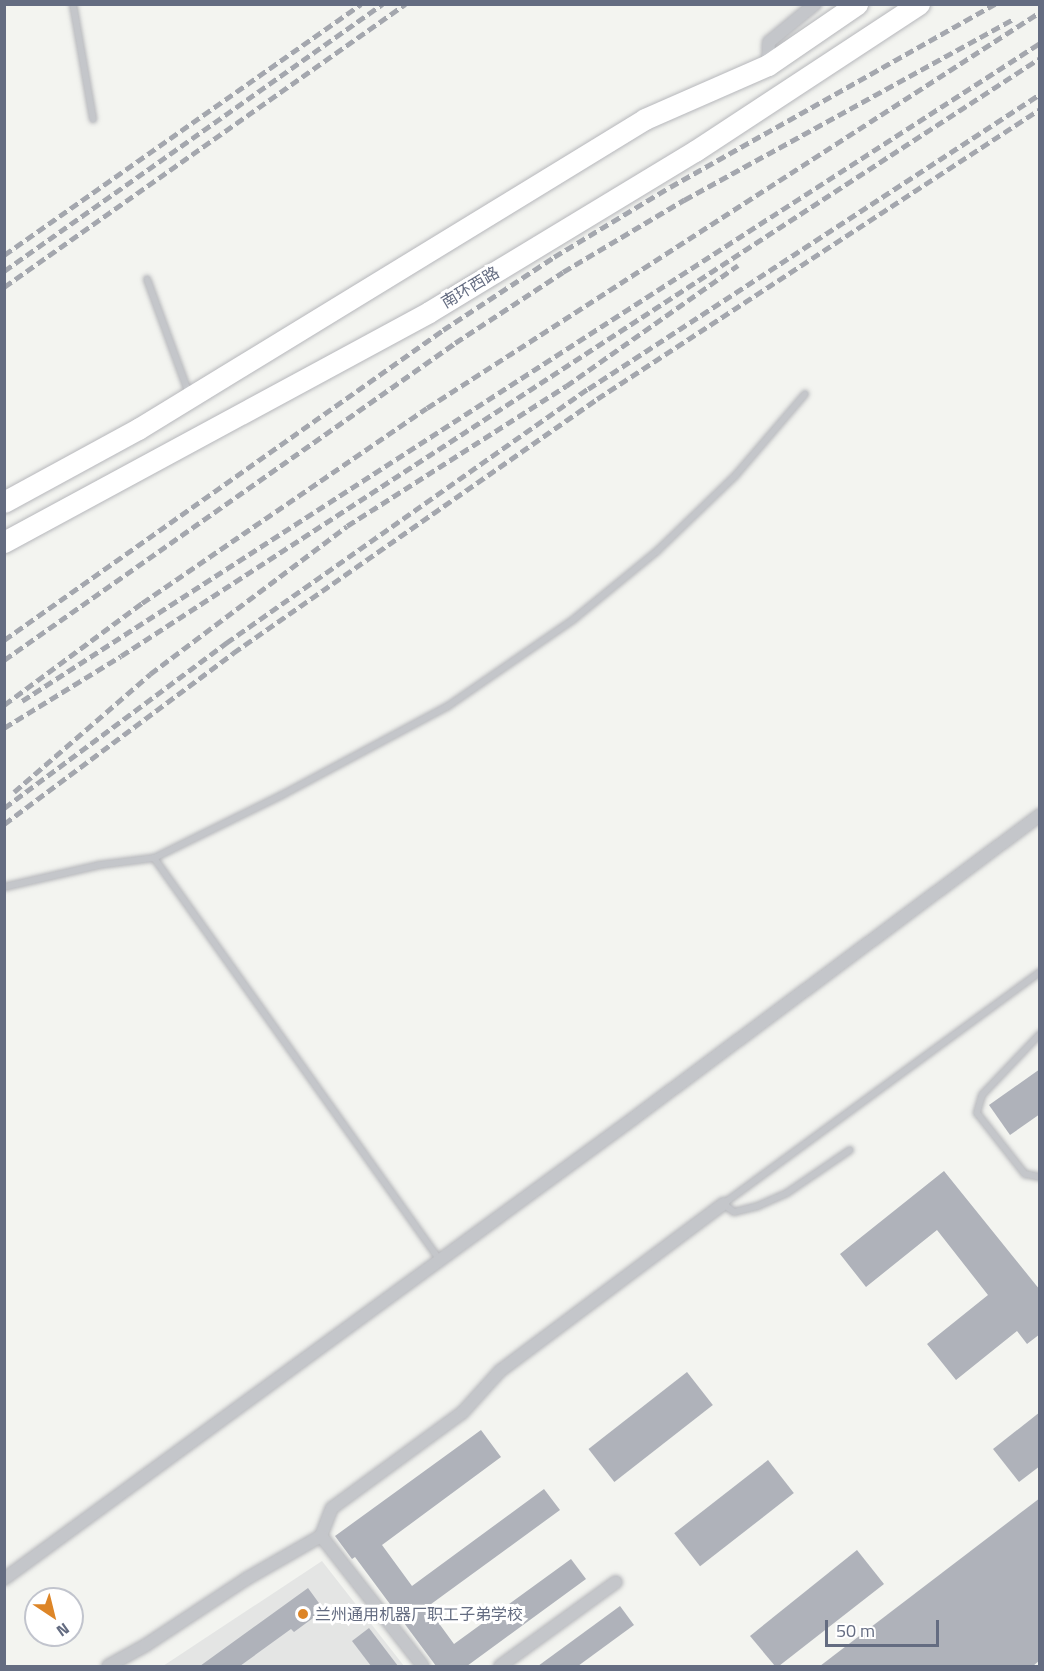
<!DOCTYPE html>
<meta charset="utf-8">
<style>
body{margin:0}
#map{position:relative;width:1044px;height:1671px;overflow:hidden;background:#f3f4f0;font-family:"Titillium Web","Noto Sans SC",sans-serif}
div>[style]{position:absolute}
.built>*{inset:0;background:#e4e5e4}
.building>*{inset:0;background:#afb2ba;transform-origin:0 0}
.roads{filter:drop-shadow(0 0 2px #b6b7bb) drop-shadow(0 0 2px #b6b7bb)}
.lane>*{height:6px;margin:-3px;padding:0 3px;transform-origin:3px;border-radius:3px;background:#c4c6ca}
.street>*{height:12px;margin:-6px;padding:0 6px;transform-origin:6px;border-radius:6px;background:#c4c6ca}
.highway>*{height:21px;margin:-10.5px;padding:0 10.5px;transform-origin:10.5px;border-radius:10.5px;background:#fff}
.rail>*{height:4.5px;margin-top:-2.25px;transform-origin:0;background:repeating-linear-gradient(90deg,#a4a7ae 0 9px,transparent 0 13.5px)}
.dots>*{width:16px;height:16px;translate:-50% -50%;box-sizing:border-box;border:3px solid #fff;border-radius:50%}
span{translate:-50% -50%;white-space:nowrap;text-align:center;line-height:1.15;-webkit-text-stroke:6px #fff;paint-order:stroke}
.street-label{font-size:16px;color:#646c81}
.poi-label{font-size:16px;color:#646c81}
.left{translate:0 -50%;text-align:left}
.frame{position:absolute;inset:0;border:6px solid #646c81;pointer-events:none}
.north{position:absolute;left:24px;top:1587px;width:60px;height:60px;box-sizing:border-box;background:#fff;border:2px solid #c1c4cd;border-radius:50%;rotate:145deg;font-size:16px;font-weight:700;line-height:24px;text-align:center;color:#646c81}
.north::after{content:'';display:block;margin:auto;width:21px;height:27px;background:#dd8527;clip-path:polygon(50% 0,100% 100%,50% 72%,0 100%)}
.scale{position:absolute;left:825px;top:1620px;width:114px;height:27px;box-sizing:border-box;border:3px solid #646c81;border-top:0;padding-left:8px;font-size:18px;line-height:21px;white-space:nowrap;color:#646c81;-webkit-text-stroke:4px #fff;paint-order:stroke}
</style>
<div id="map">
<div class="built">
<i style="clip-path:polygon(322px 1561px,404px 1666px,163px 1666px)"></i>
</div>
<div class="building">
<i style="clip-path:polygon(1040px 1069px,1040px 1114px,1010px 1135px,989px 1105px)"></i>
<i style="clip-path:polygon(944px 1171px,1040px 1290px,1040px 1334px,1027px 1344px,1017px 1331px,956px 1380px,927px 1344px,988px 1295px,937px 1230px,866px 1287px,840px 1254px)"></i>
<i style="left:687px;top:1372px;width:42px;height:125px;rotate:52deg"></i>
<i style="clip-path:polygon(1040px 1412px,1040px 1466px,1019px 1482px,993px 1449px)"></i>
<i style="clip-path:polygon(481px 1430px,501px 1457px,382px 1545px,412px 1586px,544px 1489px,560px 1510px,427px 1607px,454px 1644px,571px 1559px,586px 1579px,467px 1666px,436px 1666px,355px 1557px,352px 1559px,335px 1536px)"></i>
<i style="left:768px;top:1460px;width:42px;height:119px;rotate:52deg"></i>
<i style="clip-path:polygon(1040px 1498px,1040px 1660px,1033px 1666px,820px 1666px)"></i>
<i style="clip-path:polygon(857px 1550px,884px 1584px,779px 1666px,775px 1666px,750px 1636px)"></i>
<i style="clip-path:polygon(308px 1588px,324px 1610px,294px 1632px,291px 1629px,240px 1666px,200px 1666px)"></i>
<i style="clip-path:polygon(620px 1606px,634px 1625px,578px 1666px,538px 1666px)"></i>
<i style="clip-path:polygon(369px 1628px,398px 1666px,371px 1666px,352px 1641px)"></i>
</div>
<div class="roads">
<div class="lane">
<i style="left:73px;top:4px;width:117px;rotate:80.1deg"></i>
<i style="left:147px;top:279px;width:122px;rotate:69.9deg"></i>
<i style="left:154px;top:858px;width:494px;rotate:54.6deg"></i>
<i style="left:4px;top:887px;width:98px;rotate:-13deg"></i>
<i style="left:99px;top:865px;width:55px;rotate:-7.3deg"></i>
<i style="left:154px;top:858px;width:143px;rotate:-26.2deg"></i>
<i style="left:282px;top:795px;width:188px;rotate:-28.2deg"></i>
<i style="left:448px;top:706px;width:153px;rotate:-34.6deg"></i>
<i style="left:574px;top:619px;width:107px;rotate:-39.3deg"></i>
<i style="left:657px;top:551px;width:108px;rotate:-43.9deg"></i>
<i style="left:735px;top:476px;width:108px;rotate:-49.5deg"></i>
<i style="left:1040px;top:1034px;width:84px;rotate:133.6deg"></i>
<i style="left:982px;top:1095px;width:19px;rotate:106deg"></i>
<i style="left:977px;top:1113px;width:78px;rotate:51.8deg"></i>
<i style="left:1025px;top:1174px;width:15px;rotate:11deg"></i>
<i style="left:850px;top:1150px;width:76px;rotate:145.7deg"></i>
<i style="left:787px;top:1193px;width:32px;rotate:156deg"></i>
<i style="left:758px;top:1206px;width:25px;rotate:166deg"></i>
<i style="left:734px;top:1212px;width:14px;rotate:-144deg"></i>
<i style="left:723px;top:1204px;width:393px;rotate:-36.2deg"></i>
</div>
<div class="street">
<i style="left:768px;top:65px;width:23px;rotate:-88deg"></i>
<i style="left:769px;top:42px;width:60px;rotate:-39.6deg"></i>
<i style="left:321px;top:1536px;width:30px;rotate:-69deg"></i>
<i style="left:332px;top:1508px;width:161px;rotate:-36.2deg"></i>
<i style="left:462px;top:1413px;width:57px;rotate:-47.9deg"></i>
<i style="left:500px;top:1371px;width:279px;rotate:-36.8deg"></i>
<i style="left:4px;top:1579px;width:781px;rotate:-36.19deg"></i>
<i style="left:634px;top:1118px;width:507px;rotate:-36.73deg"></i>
<i style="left:108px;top:1666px;width:43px;rotate:-28.9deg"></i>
<i style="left:146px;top:1645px;width:120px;rotate:-33.4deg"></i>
<i style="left:246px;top:1579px;width:86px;rotate:-29.8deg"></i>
<i style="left:321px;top:1536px;width:165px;rotate:51.9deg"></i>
<i style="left:500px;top:1666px;width:143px;rotate:-35.9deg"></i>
</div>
<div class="highway">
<i style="left:4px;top:502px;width:153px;rotate:-28.6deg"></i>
<i style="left:138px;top:429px;width:594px;rotate:-31.44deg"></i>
<i style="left:645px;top:119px;width:134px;rotate:-23.7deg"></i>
<i style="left:768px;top:65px;width:108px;rotate:-34.4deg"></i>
<i style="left:4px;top:542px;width:483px;rotate:-28.4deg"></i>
<i style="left:429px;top:312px;width:311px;rotate:-31.2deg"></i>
<i style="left:695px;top:151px;width:268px;rotate:-33.3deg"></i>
</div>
</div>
<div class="rail">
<i style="left:4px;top:255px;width:436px;rotate:-35.1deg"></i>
<i style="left:4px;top:271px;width:463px;rotate:-35.2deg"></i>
<i style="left:4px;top:287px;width:491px;rotate:-35.2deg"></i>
<i style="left:4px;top:640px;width:537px;rotate:-35.23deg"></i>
<i style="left:443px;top:330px;width:133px;rotate:-33.3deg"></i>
<i style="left:554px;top:257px;width:135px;rotate:-31.1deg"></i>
<i style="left:670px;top:187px;width:373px;rotate:-29.4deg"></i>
<i style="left:4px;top:660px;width:551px;rotate:-35.1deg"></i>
<i style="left:455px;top:343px;width:129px;rotate:-33.3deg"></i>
<i style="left:563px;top:272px;width:141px;rotate:-30.8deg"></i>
<i style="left:684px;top:200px;width:376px;rotate:-28.8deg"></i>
<i style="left:22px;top:701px;width:1212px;rotate:-32.88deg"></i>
<i style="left:4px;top:705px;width:172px;rotate:-36.5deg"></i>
<i style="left:142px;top:603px;width:345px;rotate:-34.4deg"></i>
<i style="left:427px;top:408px;width:730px;rotate:-32.86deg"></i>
<i style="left:4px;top:728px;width:137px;rotate:-31.6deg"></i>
<i style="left:121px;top:656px;width:1096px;rotate:-33.05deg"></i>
<i style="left:14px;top:792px;width:180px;rotate:-40.9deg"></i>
<i style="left:150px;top:674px;width:246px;rotate:-36.9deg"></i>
<i style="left:347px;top:526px;width:260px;rotate:-32.6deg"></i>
<i style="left:566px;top:386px;width:210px;rotate:-35.1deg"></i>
<i style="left:4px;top:808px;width:277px;rotate:-36.6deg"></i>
<i style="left:226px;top:643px;width:442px;rotate:-35.1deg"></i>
<i style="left:588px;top:389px;width:540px;rotate:-33.13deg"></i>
<i style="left:4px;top:824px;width:286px;rotate:-36.7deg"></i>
<i style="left:233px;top:653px;width:444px;rotate:-34.9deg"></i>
<i style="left:597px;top:399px;width:529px;rotate:-33.21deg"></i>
</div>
<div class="dots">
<i style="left:303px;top:1614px;background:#dd8527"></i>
</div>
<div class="street-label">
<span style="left:470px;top:287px;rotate:-31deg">南环西路</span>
</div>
<div class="poi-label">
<span class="left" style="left:315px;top:1614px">兰州通用机器厂职工子弟学校</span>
</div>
<div class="frame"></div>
<div class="north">N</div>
<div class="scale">50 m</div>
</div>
